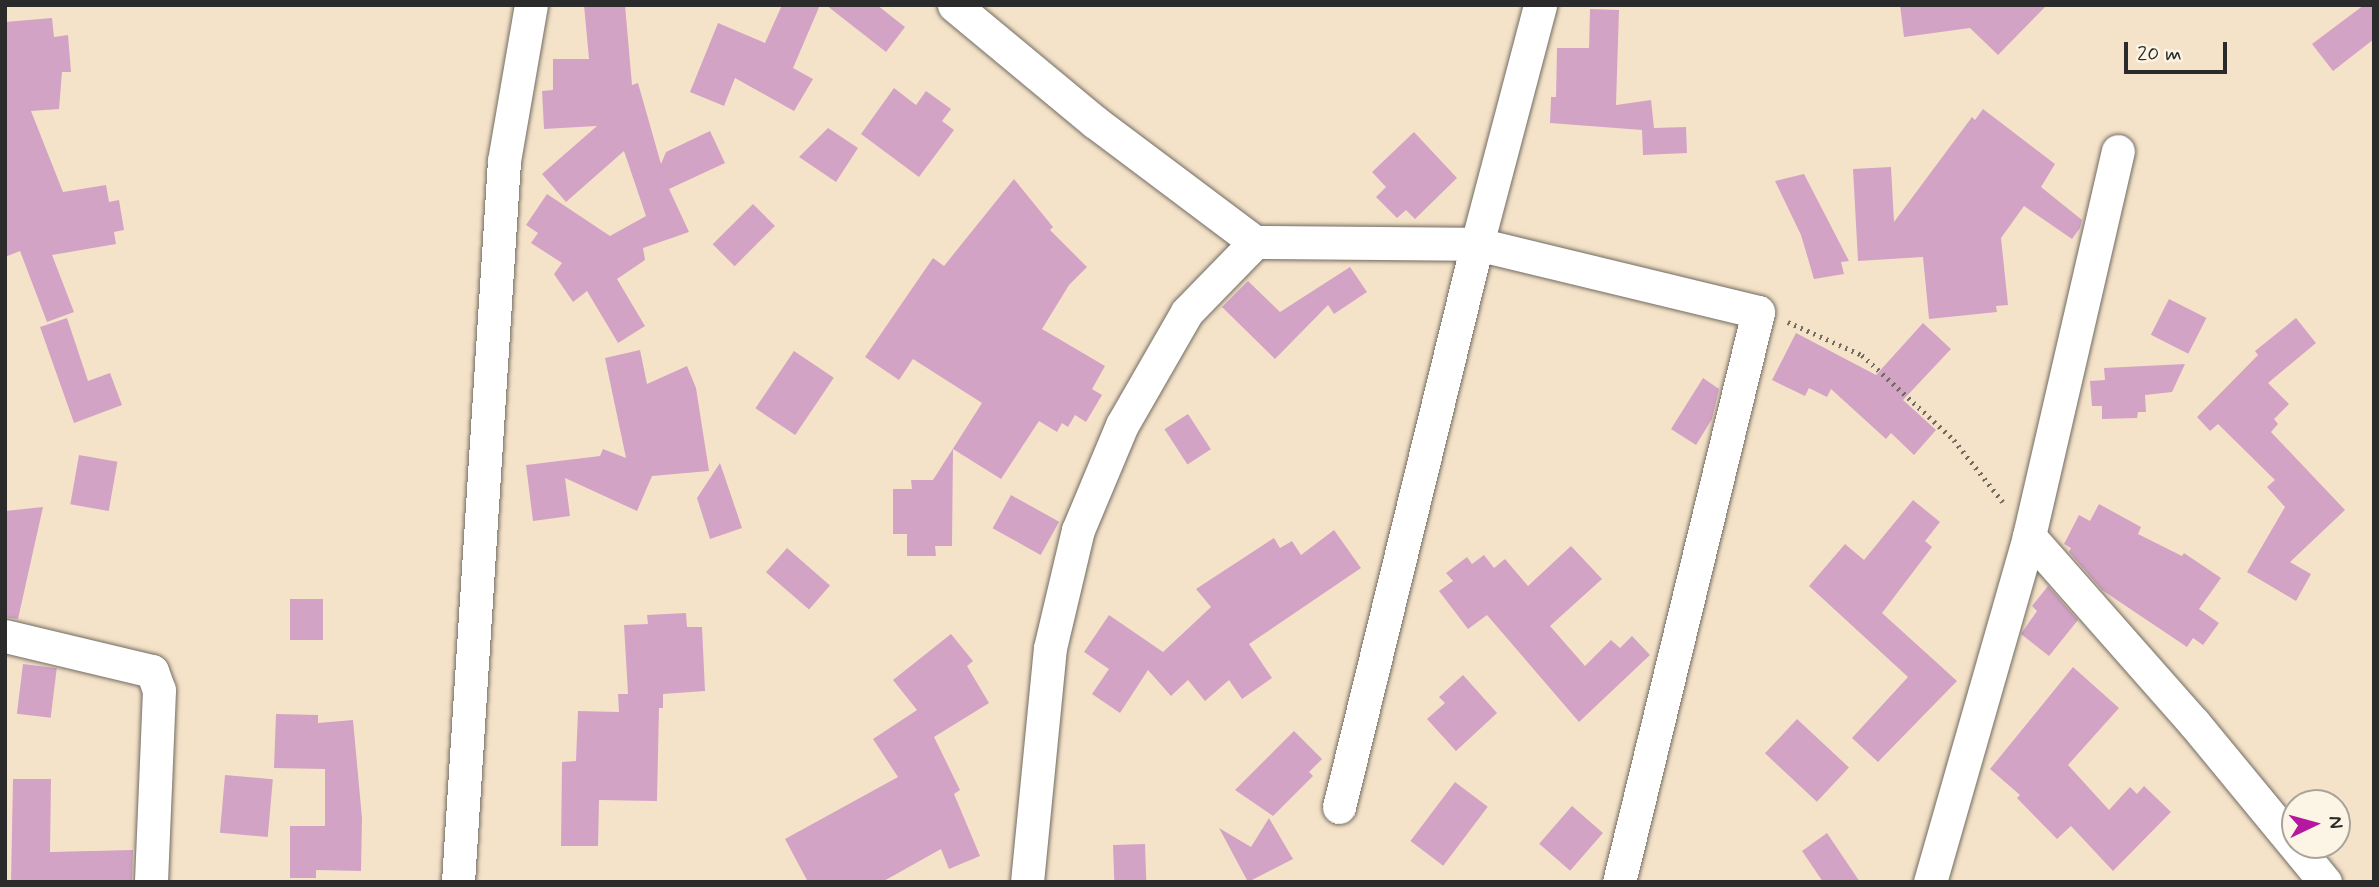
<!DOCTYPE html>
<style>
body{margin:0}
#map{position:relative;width:2379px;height:887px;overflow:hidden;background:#f5e3c9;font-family:Mynerve,sans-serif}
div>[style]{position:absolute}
.building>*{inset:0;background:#d3a3c6;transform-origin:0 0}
.path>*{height:4.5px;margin-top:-2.25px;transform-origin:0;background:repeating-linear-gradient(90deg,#726b62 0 2px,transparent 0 7px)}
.roads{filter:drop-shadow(0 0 2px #726b62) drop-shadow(0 0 2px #726b62)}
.minor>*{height:33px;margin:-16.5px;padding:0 16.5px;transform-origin:16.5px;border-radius:16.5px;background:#fff}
span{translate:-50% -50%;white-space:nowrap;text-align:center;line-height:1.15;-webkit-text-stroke:6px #fcf5e5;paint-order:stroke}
.frame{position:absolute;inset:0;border:7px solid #2b2b2b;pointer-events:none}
.north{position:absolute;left:2281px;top:789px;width:70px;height:70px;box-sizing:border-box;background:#fcf5e5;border:2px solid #a8a49b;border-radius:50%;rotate:85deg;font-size:19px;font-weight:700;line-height:28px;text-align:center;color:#2b2b2b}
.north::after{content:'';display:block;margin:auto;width:24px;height:32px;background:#b5179e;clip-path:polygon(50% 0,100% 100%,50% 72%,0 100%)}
.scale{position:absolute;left:2124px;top:42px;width:103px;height:32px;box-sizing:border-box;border:4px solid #2b2b2b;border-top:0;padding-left:9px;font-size:21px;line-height:24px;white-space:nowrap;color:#2b2b2b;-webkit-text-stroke:5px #fcf5e5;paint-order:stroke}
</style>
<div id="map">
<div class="building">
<i style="clip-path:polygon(584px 5px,625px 5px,632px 85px,638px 83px,661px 164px,666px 152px,710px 131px,725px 163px,669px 189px,689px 232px,643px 248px,645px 260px,617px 279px,645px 326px,618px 343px,587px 291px,573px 302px,554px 274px,562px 263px,531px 243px,538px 233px,526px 225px,547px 194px,610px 236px,646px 216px,624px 151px,566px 202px,542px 174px,597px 126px,544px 129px,542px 91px,553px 90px,553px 59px,589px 59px)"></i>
<i style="clip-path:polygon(782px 5px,820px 5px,793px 68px,813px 79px,794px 111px,735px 78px,724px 106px,690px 92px,718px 23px,765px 43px)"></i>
<i style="clip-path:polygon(826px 5px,877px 5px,905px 27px,886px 52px)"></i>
<i style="clip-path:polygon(1900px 5px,2047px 5px,1998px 55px,1970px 28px,1904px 37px)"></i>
<i style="clip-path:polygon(2364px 5px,2374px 5px,2374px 39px,2333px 71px,2312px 44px)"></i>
<i style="clip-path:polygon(1590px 9px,1619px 10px,1616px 105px,1651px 100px,1654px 128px,1686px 127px,1687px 153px,1643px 155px,1642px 130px,1550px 123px,1551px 97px,1556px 97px,1557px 48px,1589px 48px)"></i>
<i style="clip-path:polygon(52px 18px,54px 37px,68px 35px,71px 72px,62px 72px,59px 109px,31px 111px,63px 192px,106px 185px,109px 202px,119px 200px,124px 230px,114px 232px,116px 244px,52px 255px,74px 312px,47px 322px,20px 251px,5px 257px,5px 22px)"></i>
<i style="clip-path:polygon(894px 88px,916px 105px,926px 91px,951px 109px,942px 121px,954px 130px,919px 177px,861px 134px)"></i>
<i style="clip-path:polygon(1983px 109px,2055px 164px,2041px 187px,2082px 220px,2080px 228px,2072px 239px,2024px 206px,2001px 238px,2008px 305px,1996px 306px,1997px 312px,1929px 319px,1923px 257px,1858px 261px,1853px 169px,1891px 167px,1894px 222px,1972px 117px,1975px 120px)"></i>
<i style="clip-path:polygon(828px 128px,858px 148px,836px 182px,799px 157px)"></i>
<i style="clip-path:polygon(1414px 132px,1457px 178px,1415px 219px,1406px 210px,1397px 218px,1376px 197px,1386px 187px,1372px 172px)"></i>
<i style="clip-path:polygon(1804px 174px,1849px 261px,1841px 262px,1844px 274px,1814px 279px,1801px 235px,1775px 181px)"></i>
<i style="clip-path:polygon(1014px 179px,1053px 227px,1050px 230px,1087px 267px,1069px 285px,1042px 329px,1105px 366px,1092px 389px,1102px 395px,1086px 422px,1075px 415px,1068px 427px,1062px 423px,1057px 432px,1039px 421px,1001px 479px,953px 449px,952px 546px,935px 546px,936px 556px,907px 556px,907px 534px,893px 534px,893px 489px,912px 489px,911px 480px,933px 480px,982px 403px,913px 359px,899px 380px,865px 357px,933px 258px,944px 266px)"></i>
<i style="left:753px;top:204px;width:31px;height:57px;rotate:45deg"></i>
<i style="clip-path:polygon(1350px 267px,1367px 292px,1334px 314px,1328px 305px,1275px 359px,1222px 307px,1248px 281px,1280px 312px)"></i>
<i style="left:2169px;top:299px;width:42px;height:40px;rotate:27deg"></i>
<i style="clip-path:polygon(67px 318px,88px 381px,110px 373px,122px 405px,74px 423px,40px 327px)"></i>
<i style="clip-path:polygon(2296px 318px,2316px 343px,2268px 383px,2289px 404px,2274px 419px,2278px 424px,2271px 432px,2345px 510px,2290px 562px,2311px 574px,2296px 601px,2247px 572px,2285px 507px,2267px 487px,2275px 480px,2218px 424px,2210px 431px,2197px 417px,2258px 355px,2255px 351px)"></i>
<i style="clip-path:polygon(1923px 323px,1951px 349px,1903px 400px,1936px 430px,1914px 455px,1891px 433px,1886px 439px,1831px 389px,1827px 397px,1809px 388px,1805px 396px,1772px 380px,1796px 333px,1876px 375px)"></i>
<i style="clip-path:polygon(640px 350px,647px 384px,687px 366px,696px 388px,709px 471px,652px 476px,637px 511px,565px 478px,570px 516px,533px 521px,526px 465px,600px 456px,603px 449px,626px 458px,605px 358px)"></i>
<i style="left:794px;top:351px;width:48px;height:69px;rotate:34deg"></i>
<i style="clip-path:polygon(2185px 364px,2172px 392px,2145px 395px,2146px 412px,2138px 412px,2137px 418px,2102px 419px,2102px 406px,2092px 406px,2090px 381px,2105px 380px,2104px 368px)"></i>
<i style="clip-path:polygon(1703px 378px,1719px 389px,1712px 419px,1696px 445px,1671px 429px)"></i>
<i style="left:1188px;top:414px;width:42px;height:28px;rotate:57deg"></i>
<i style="left:79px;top:455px;width:39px;height:50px;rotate:10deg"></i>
<i style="clip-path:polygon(720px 463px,742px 528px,710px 539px,697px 498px)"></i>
<i style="left:1011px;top:495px;width:55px;height:38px;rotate:29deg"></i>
<i style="clip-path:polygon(1913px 500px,1940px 522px,1925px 541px,1932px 547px,1882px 613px,1957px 681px,1878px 762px,1852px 738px,1908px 677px,1809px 586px,1845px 544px,1864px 560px)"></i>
<i style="clip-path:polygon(2099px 504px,2141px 527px,2138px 534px,2182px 556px,2184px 553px,2221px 578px,2199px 609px,2219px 623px,2203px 645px,2193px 638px,2187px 647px,2102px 590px,2069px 552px,2071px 548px,2064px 544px,2079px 515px,2090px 521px)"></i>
<i style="clip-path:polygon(43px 507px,18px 619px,5px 617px,5px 511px)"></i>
<i style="clip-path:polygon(1334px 530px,1361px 568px,1249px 644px,1272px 678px,1242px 699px,1229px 680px,1205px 701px,1188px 680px,1171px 696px,1148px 670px,1120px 713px,1092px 694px,1109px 669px,1084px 652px,1109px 615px,1163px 652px,1211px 607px,1196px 589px,1274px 538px,1280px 548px,1292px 541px,1301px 555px)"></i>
<i style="clip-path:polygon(1571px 546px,1602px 579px,1550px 626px,1585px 666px,1611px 640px,1620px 648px,1632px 636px,1650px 655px,1579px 722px,1487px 615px,1468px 629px,1439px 591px,1453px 581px,1446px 573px,1467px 557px,1472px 564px,1484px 555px,1494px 568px,1505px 559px,1528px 586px)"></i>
<i style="left:787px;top:548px;width:57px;height:32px;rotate:41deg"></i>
<i style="clip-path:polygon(2048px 586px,2078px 620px,2049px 656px,2021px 634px,2037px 611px,2032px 606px)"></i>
<i style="left:290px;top:599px;width:33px;height:41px"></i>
<i style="clip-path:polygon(686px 613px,687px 627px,702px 627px,705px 691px,663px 694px,663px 708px,659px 708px,657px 801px,599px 800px,598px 846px,561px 846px,562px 762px,576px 761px,578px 711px,619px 712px,618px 694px,628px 694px,624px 625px,648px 624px,647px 615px)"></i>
<i style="clip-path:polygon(951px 634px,973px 661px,967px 666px,989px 703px,934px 737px,960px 790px,954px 794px,980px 856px,949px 869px,941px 849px,882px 882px,808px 882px,785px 839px,898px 777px,873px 739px,917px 710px,893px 680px)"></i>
<i style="left:23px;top:664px;width:34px;height:50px;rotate:7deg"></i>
<i style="clip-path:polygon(2073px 667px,2119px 708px,2068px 765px,2109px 810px,2130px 787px,2137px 794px,2144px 786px,2171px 812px,2113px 871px,2071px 826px,2057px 839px,2017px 798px,2020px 795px,1990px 769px)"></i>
<i style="clip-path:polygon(1463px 675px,1497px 713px,1456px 751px,1427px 719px,1445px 703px,1439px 697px)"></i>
<i style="clip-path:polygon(276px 714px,318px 715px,318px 723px,353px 720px,362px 818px,361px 871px,316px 870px,316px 878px,290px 878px,290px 826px,325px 826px,325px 769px,274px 768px)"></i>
<i style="left:1797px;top:719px;width:71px;height:47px;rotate:43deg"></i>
<i style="clip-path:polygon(1294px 731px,1322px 759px,1309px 772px,1313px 776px,1273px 816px,1235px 790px)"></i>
<i style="left:225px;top:775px;width:48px;height:58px;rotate:5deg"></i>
<i style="clip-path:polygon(13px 779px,51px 779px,50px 852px,133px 850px,132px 882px,11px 882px)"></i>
<i style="left:1455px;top:782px;width:41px;height:74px;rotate:37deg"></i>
<i style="left:1572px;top:806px;width:41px;height:50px;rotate:41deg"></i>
<i style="clip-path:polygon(1269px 818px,1293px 859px,1248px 882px,1219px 828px,1251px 847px)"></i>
<i style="clip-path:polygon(1827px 833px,1860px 882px,1823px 882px,1802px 851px)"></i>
<i style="left:1145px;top:844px;width:38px;height:32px;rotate:88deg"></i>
</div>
<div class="path">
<i style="left:1788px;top:322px;width:81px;rotate:24deg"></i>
<i style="left:1862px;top:355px;width:125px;rotate:42.7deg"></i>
<i style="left:1954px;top:440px;width:79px;rotate:51.7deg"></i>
</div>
<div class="roads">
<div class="minor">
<i style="left:954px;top:5px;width:183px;rotate:39.7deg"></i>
<i style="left:1095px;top:122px;width:200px;rotate:36.9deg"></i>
<i style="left:1255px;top:242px;width:222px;rotate:0.5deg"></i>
<i style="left:1477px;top:244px;width:289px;rotate:13.6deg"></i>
<i style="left:1758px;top:312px;width:587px;rotate:103.7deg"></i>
<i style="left:2029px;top:536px;width:249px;rotate:48.6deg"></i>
<i style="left:2194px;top:723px;width:206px;rotate:50.5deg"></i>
<i style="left:5px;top:636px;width:151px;rotate:13.4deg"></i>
<i style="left:152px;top:671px;width:20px;rotate:70deg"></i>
<i style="left:159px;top:690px;width:192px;rotate:92.4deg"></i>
<i style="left:1339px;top:807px;width:580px;rotate:-76.23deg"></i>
<i style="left:1477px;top:244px;width:247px;rotate:-75.2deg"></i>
<i style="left:458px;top:882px;width:722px;rotate:-86.35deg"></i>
<i style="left:504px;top:161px;width:158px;rotate:-80.2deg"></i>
<i style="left:1027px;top:882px;width:235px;rotate:-84.4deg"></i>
<i style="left:1050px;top:648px;width:121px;rotate:-76.7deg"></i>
<i style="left:1078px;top:530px;width:114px;rotate:-67.3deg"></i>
<i style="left:1122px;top:425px;width:130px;rotate:-60.1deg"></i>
<i style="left:1187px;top:312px;width:98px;rotate:-45.8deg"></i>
<i style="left:1930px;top:882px;width:360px;rotate:-74deg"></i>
<i style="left:2029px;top:536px;width:395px;rotate:-77deg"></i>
</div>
</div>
<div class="frame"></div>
<div class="north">N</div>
<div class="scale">20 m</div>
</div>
